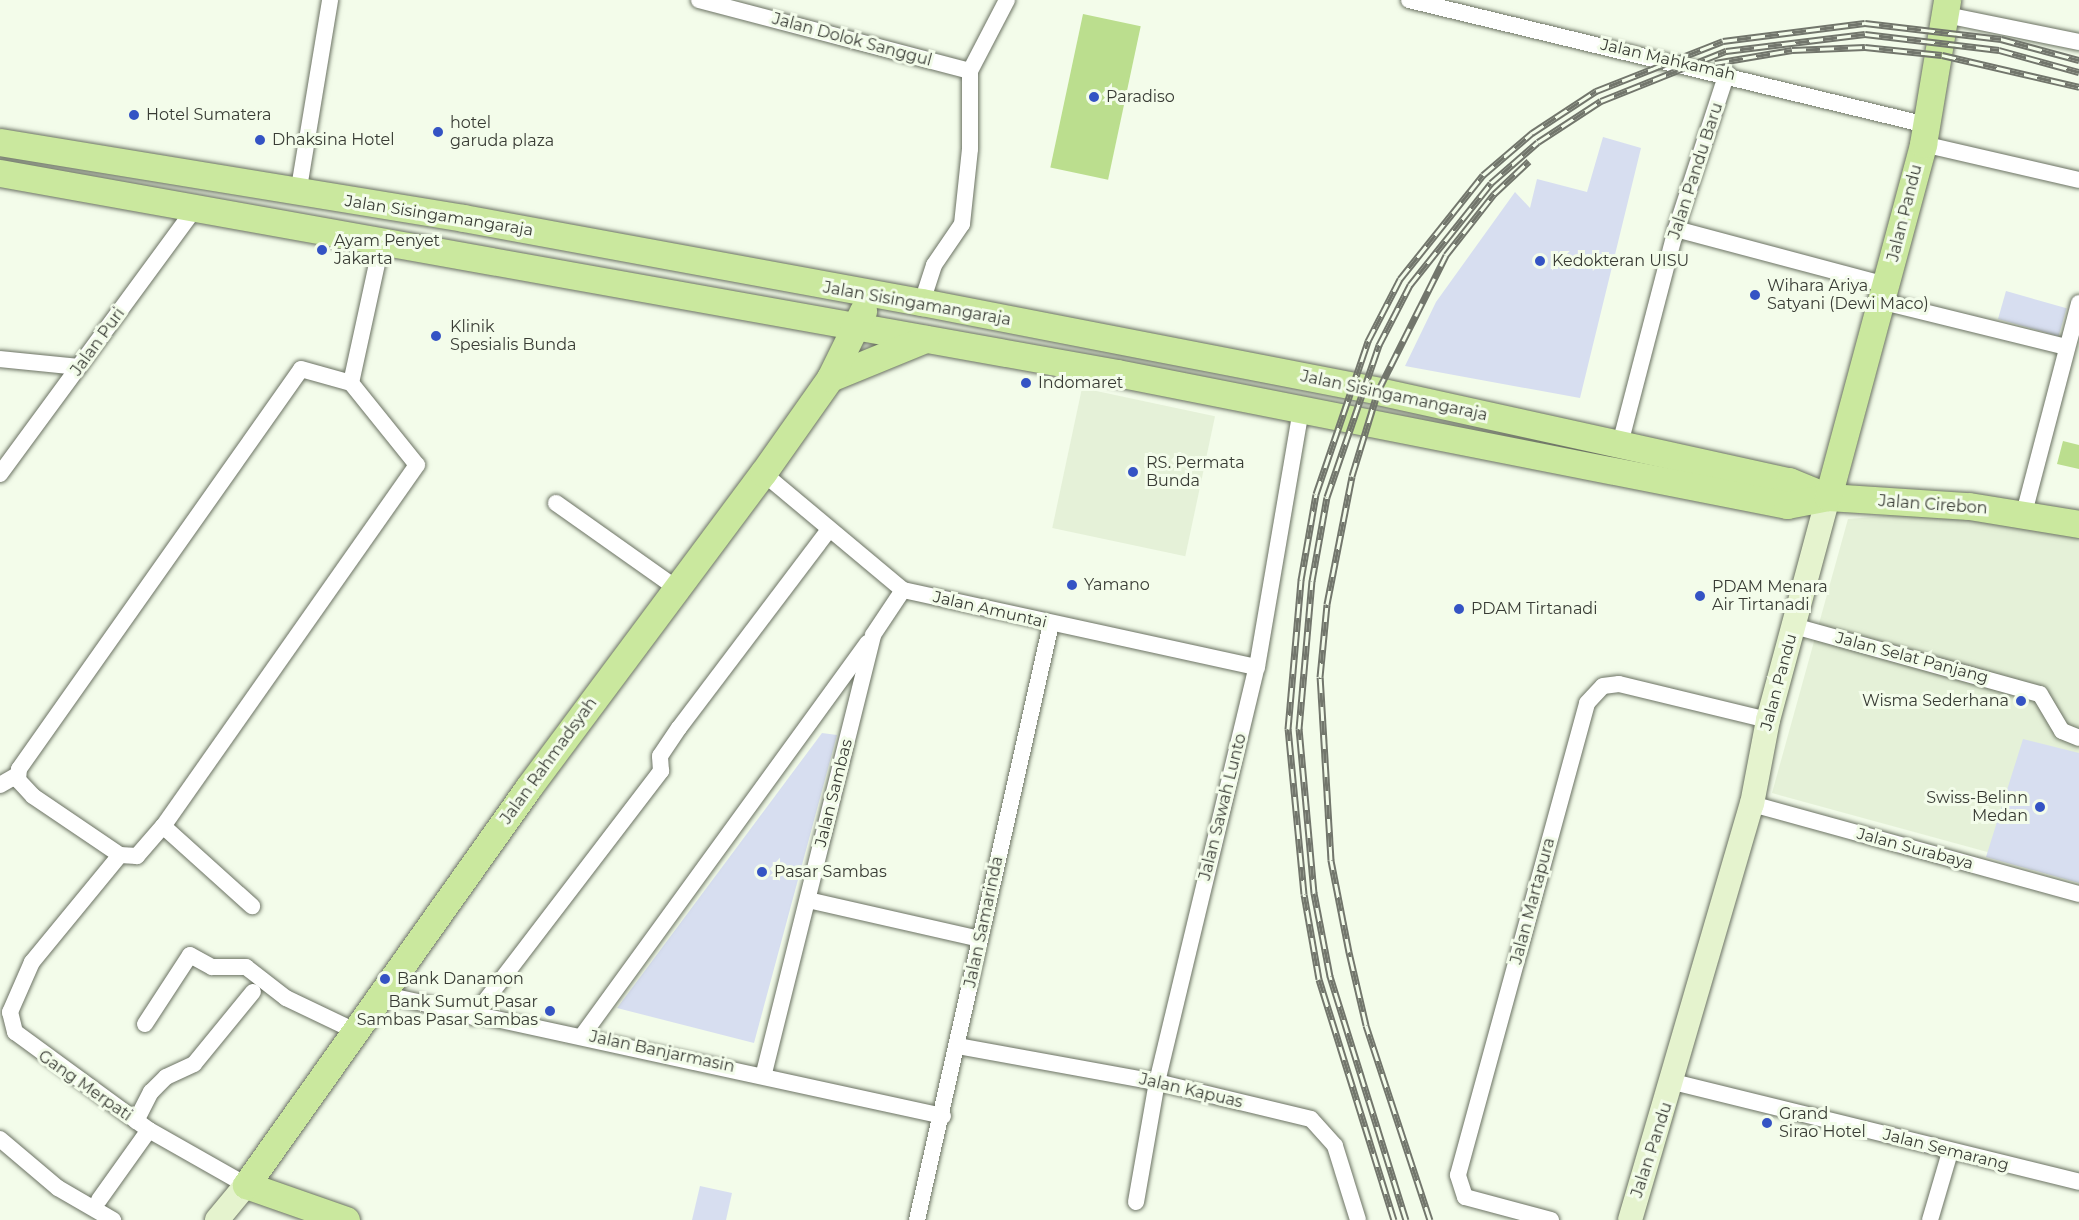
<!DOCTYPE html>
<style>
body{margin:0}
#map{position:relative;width:2079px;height:1220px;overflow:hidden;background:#f3fcea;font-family:Montserrat,sans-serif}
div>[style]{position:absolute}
.built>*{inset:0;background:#e5f1d8;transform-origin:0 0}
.water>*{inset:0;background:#bbde8e;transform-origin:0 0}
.building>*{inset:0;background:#d7def0;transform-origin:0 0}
.roads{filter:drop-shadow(0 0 2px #6b7263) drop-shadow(0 0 2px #6b7263)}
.street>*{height:16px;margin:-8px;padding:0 8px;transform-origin:8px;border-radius:8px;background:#fff}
.secondary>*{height:24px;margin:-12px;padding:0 12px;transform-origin:12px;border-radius:12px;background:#e5f3ce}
.primary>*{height:27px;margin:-13.5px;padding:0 13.5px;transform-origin:13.5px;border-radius:13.5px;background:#cae89e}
.rail>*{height:7px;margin-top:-3.5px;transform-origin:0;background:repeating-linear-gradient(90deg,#f3fcea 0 14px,#72766c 0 28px);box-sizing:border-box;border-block:2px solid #72766c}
.dots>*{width:16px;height:16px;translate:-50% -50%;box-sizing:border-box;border:3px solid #f3fcea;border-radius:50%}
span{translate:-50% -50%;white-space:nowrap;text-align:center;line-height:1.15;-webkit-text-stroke:6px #f3fcea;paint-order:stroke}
.street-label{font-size:16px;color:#393c35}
.poi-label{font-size:16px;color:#393c35}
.left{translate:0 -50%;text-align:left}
.right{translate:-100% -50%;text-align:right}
</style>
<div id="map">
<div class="built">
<i style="left:1082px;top:388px;width:136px;height:143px;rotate:12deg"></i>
<i style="clip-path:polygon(1969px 509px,2079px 529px,2079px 877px,1772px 793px,1848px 519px)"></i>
</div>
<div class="water">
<i style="left:1083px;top:14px;width:59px;height:157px;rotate:12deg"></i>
<i style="clip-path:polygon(2063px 441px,2079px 445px,2079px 469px,2057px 464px)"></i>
</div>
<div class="building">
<i style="clip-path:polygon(1603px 137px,1641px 148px,1580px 398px,1405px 366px,1436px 302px,1515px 192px,1530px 208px,1537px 179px,1587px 192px)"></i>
<i style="left:2006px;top:291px;width:63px;height:29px;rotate:16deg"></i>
<i style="clip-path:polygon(822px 733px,837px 735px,754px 1043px,617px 1008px)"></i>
<i style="clip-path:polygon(2023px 739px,2079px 753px,2079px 883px,1986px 857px)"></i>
<i style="clip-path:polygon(700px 1186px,732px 1193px,726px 1220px,692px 1220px)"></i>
</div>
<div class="roads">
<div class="street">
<i style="left:699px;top:0;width:280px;rotate:14.7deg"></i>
<i style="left:1409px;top:0;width:533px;rotate:13.57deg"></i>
<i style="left:1946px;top:15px;width:136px;rotate:11.5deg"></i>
<i style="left:1923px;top:144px;width:160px;rotate:13deg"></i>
<i style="left:298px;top:194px;width:197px;rotate:-80.6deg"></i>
<i style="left:1676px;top:229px;width:218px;rotate:14.9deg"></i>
<i style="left:922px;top:302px;width:39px;rotate:-72deg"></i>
<i style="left:934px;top:265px;width:50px;rotate:-55.7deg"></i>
<i style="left:962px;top:224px;width:75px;rotate:-83.9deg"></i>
<i style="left:970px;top:149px;width:78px;rotate:-90deg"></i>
<i style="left:970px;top:71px;width:80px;rotate:-62.5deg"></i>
<i style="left:1883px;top:302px;width:188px;rotate:13.8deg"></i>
<i style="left:0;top:359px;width:79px;rotate:5.8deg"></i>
<i style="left:301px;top:369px;width:52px;rotate:15.6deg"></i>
<i style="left:351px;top:383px;width:105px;rotate:51.2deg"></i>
<i style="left:417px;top:465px;width:441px;rotate:125.1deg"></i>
<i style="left:163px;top:826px;width:40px;rotate:131deg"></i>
<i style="left:137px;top:856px;width:17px;rotate:-177deg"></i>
<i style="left:120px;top:855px;width:105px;rotate:-145.9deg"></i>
<i style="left:33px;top:796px;width:22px;rotate:-133deg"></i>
<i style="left:18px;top:780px;width:11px;rotate:-85deg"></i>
<i style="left:19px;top:769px;width:489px;rotate:-54.8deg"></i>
<i style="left:351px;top:383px;width:145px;rotate:-77.7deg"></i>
<i style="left:1620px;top:444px;width:222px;rotate:-75.4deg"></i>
<i style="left:1676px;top:229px;width:164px;rotate:-71.9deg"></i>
<i style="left:763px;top:473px;width:182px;rotate:39.9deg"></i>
<i style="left:903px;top:590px;width:362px;rotate:12.3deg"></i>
<i style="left:0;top:474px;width:329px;rotate:-53.7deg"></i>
<i style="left:556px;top:503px;width:147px;rotate:35.3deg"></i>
<i style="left:2024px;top:513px;width:217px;rotate:-75.3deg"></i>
<i style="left:1794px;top:626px;width:255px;rotate:15.5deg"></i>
<i style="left:2040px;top:694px;width:43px;rotate:59.3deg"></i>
<i style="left:2062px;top:731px;width:18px;rotate:22deg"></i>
<i style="left:0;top:785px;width:20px;rotate:-30deg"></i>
<i style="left:1752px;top:804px;width:339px;rotate:15.4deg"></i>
<i style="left:163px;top:826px;width:120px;rotate:42deg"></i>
<i style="left:120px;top:855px;width:139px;rotate:129.4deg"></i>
<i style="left:32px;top:962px;width:55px;rotate:113.7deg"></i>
<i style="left:10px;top:1012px;width:21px;rotate:76deg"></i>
<i style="left:15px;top:1032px;width:166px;rotate:36.2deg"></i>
<i style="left:149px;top:1130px;width:112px;rotate:29.6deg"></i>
<i style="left:808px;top:900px;width:175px;rotate:12.8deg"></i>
<i style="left:381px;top:994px;width:575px;rotate:12.25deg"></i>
<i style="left:473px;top:1017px;width:310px;rotate:-52.6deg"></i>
<i style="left:661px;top:771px;width:15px;rotate:-94deg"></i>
<i style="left:660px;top:756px;width:34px;rotate:-56deg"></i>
<i style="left:679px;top:728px;width:248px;rotate:-52.9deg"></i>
<i style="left:145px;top:1024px;width:82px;rotate:-56.9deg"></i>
<i style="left:190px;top:955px;width:25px;rotate:29deg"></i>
<i style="left:212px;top:967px;width:34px"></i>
<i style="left:246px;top:967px;width:51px;rotate:37.8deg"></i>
<i style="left:286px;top:998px;width:76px;rotate:25.6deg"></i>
<i style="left:582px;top:1036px;width:486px;rotate:-54deg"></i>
<i style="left:958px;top:1046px;width:202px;rotate:10.3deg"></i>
<i style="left:1157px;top:1082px;width:158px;rotate:13.5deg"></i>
<i style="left:1311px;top:1119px;width:36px;rotate:48deg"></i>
<i style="left:1335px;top:1146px;width:77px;rotate:72.7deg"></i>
<i style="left:764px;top:1073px;width:451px;rotate:-76deg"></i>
<i style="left:873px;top:635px;width:54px;rotate:-56.3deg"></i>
<i style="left:1673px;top:1082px;width:418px;rotate:13.8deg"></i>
<i style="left:136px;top:1121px;width:33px;rotate:-63deg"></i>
<i style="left:151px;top:1092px;width:21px;rotate:-45deg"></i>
<i style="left:166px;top:1077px;width:31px;rotate:-25deg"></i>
<i style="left:194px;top:1064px;width:93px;rotate:-50.7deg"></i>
<i style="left:0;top:1139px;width:76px;rotate:40.2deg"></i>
<i style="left:58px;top:1188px;width:64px;rotate:30.2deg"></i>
<i style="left:99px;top:1200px;width:86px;rotate:-54.5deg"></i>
<i style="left:1136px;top:1202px;width:122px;rotate:-80.1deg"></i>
<i style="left:1157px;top:1082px;width:427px;rotate:-76.5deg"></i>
<i style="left:1257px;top:667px;width:262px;rotate:-80.3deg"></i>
<i style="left:917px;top:1220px;width:611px;rotate:-77.33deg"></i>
<i style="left:1551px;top:1220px;width:89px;rotate:-165deg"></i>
<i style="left:1465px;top:1197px;width:23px;rotate:-108deg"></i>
<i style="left:1458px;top:1175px;width:489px;rotate:-74.7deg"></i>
<i style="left:1587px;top:703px;width:23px;rotate:-47deg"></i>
<i style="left:1603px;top:686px;width:16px;rotate:-7deg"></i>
<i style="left:1619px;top:684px;width:153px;rotate:13.6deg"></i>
<i style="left:1930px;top:1220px;width:71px;rotate:-73.6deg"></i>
</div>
<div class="secondary">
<i style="left:217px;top:1220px;width:45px;rotate:-50.4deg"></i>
<i style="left:1630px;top:1220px;width:434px;rotate:-73.7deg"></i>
<i style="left:1752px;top:804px;width:86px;rotate:-79.2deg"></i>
<i style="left:1768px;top:720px;width:231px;rotate:-74.9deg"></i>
</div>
<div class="primary">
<i style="left:0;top:142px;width:469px;rotate:9.3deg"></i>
<i style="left:463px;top:218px;width:467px;rotate:10.4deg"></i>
<i style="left:922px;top:302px;width:465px;rotate:11deg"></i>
<i style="left:1378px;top:391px;width:421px;rotate:12.4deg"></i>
<i style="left:1789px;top:481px;width:42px;rotate:22.3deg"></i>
<i style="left:0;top:173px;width:1135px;rotate:10.15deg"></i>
<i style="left:1117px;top:373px;width:683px;rotate:11.15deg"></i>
<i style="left:1787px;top:505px;width:42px;rotate:-11deg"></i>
<i style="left:1828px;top:497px;width:141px;rotate:3.7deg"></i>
<i style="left:1969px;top:506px;width:111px;rotate:9.3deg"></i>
<i style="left:830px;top:378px;width:103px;rotate:-22.3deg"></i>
<i style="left:1828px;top:497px;width:366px;rotate:-74.9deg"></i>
<i style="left:1923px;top:144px;width:146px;rotate:-80.5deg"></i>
<i style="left:346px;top:1220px;width:106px;rotate:-160.7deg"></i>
<i style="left:246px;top:1185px;width:487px;rotate:-54.6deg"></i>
<i style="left:528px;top:788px;width:393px;rotate:-53.3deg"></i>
<i style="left:763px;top:473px;width:116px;rotate:-54.8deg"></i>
<i style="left:830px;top:378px;width:75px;rotate:-63.8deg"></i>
</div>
</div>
<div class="rail">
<i style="left:1715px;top:63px;width:78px;rotate:-9.6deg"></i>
<i style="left:1792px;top:50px;width:73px;rotate:-2.4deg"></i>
<i style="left:1865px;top:47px;width:77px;rotate:5.9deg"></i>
<i style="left:1942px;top:55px;width:141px;rotate:13.1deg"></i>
<i style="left:1394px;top:1220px;width:252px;rotate:-107.3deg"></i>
<i style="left:1319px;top:979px;width:86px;rotate:-100deg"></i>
<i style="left:1304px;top:894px;width:166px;rotate:-95.5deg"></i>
<i style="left:1288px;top:729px;width:150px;rotate:-85deg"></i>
<i style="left:1301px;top:580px;width:87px;rotate:-80.1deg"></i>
<i style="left:1316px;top:494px;width:162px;rotate:-71.2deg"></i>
<i style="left:1368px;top:341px;width:70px;rotate:-62.7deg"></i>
<i style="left:1400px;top:279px;width:133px;rotate:-51.4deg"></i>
<i style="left:1483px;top:175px;width:65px;rotate:-40.6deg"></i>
<i style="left:1532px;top:133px;width:77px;rotate:-33.3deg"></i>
<i style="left:1596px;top:91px;width:136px;rotate:-21.5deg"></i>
<i style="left:1723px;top:41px;width:143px;rotate:-7.2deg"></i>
<i style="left:1865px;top:23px;width:137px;rotate:6.7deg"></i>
<i style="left:2001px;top:39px;width:81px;rotate:15.1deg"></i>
<i style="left:1406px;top:1220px;width:256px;rotate:-107.3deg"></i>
<i style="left:1330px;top:976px;width:85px;rotate:-100.9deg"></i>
<i style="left:1314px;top:893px;width:165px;rotate:-95.2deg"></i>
<i style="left:1299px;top:729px;width:149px;rotate:-85deg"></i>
<i style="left:1312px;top:581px;width:85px;rotate:-79.9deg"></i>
<i style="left:1327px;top:497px;width:161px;rotate:-71.1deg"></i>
<i style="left:1379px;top:345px;width:68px;rotate:-62.7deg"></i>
<i style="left:1410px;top:285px;width:130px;rotate:-51.5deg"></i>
<i style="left:1491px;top:183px;width:62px;rotate:-41.1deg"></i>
<i style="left:1538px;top:142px;width:75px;rotate:-33.1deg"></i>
<i style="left:1601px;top:101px;width:135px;rotate:-21.8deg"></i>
<i style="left:1726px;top:51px;width:140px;rotate:-7deg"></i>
<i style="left:1865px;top:34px;width:135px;rotate:6.8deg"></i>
<i style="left:1999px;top:50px;width:83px;rotate:15.4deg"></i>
<i style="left:1430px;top:1220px;width:205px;rotate:-108.2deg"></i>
<i style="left:1366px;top:1025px;width:75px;rotate:-103.1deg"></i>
<i style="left:1349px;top:952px;width:94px;rotate:-101.1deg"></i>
<i style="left:1331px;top:860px;width:183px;rotate:-93.4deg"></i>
<i style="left:1320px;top:677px;width:73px;rotate:-84.5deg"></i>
<i style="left:1327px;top:604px;width:130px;rotate:-78.9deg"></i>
<i style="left:1352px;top:476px;width:89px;rotate:-73deg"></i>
<i style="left:1378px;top:391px;width:152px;rotate:-63.4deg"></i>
<i style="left:1446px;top:255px;width:78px;rotate:-51.8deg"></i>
<i style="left:1494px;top:194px;width:48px;rotate:-43.3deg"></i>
</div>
<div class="dots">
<i style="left:1094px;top:97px;background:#3453c4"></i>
<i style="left:134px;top:115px;background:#3453c4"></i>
<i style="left:438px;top:132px;background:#3453c4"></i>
<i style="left:260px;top:140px;background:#3453c4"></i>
<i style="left:322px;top:250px;background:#3453c4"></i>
<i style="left:1540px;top:261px;background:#3453c4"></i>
<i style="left:1755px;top:295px;background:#3453c4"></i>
<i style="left:436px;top:336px;background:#3453c4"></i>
<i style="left:1026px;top:383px;background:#3453c4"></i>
<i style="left:1133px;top:472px;background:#3453c4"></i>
<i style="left:1072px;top:585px;background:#3453c4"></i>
<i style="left:1700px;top:596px;background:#3453c4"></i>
<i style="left:1459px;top:609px;background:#3453c4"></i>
<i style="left:2021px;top:701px;background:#3453c4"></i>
<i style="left:2040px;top:807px;background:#3453c4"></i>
<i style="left:762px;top:872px;background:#3453c4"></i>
<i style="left:385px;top:979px;background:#3453c4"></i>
<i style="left:550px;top:1011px;background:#3453c4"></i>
<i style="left:1767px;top:1123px;background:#3453c4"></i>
</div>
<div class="street-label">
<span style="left:852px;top:40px;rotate:15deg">Jalan Dolok Sanggul</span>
<span style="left:1668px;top:60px;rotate:13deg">Jalan Mahkamah</span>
<span style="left:1696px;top:171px;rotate:-72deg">Jalan Pandu Baru</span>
<span style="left:1905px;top:213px;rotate:-76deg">Jalan Pandu</span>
<span style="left:439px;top:216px;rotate:9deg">Jalan Sisingamangaraja</span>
<span style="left:917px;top:304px;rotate:10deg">Jalan Sisingamangaraja</span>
<span style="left:98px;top:342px;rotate:-54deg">Jalan Puri</span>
<span style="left:1394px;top:396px;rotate:12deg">Jalan Sisingamangaraja</span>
<span style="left:1933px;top:505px;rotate:4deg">Jalan Cirebon</span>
<span style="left:990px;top:610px;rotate:13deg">Jalan Amuntai</span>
<span style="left:1912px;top:658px;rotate:15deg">Jalan Selat Panjang</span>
<span style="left:1779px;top:682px;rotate:-75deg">Jalan Pandu</span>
<span style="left:549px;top:761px;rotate:-54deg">Jalan Rahmadsyah</span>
<span style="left:834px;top:793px;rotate:-76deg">Jalan Sambas</span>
<span style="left:1223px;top:807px;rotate:-76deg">Jalan Sawah Lunto</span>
<span style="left:1915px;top:849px;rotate:15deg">Jalan Surabaya</span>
<span style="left:1533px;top:901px;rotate:-75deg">Jalan Martapura</span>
<span style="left:984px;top:922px;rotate:-78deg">Jalan Samarinda</span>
<span style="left:662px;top:1052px;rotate:12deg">Jalan Banjarmasin</span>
<span style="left:85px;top:1086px;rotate:35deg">Gang Merpati</span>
<span style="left:1191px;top:1091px;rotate:13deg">Jalan Kapuas</span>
<span style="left:1652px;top:1150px;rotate:-72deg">Jalan Pandu</span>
<span style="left:1946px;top:1150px;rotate:14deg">Jalan Semarang</span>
</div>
<div class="poi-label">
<span class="left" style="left:1106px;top:97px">Paradiso</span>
<span class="left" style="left:146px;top:115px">Hotel Sumatera</span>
<span class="left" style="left:450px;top:132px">hotel<br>garuda plaza</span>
<span class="left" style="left:272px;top:140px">Dhaksina Hotel</span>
<span class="left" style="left:334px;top:250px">Ayam Penyet<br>Jakarta</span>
<span class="left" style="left:1552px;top:261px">Kedokteran UISU</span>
<span class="left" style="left:1767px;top:295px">Wihara Ariya<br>Satyani (Dewi Maco)</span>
<span class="left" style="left:450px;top:336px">Klinik<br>Spesialis Bunda</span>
<span class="left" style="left:1038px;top:383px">Indomaret</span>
<span class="left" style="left:1146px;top:472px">RS. Permata<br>Bunda</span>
<span class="left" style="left:1084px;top:585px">Yamano</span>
<span class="left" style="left:1712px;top:596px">PDAM Menara<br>Air Tirtanadi</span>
<span class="left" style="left:1471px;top:609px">PDAM Tirtanadi</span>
<span class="right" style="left:2009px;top:701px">Wisma Sederhana</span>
<span class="right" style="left:2028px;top:807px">Swiss-Belinn<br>Medan</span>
<span class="left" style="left:774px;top:872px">Pasar Sambas</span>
<span class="left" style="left:397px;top:979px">Bank Danamon</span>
<span class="right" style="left:538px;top:1011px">Bank Sumut Pasar<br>Sambas Pasar Sambas</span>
<span class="left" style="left:1779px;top:1123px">Grand<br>Sirao Hotel</span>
</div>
</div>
